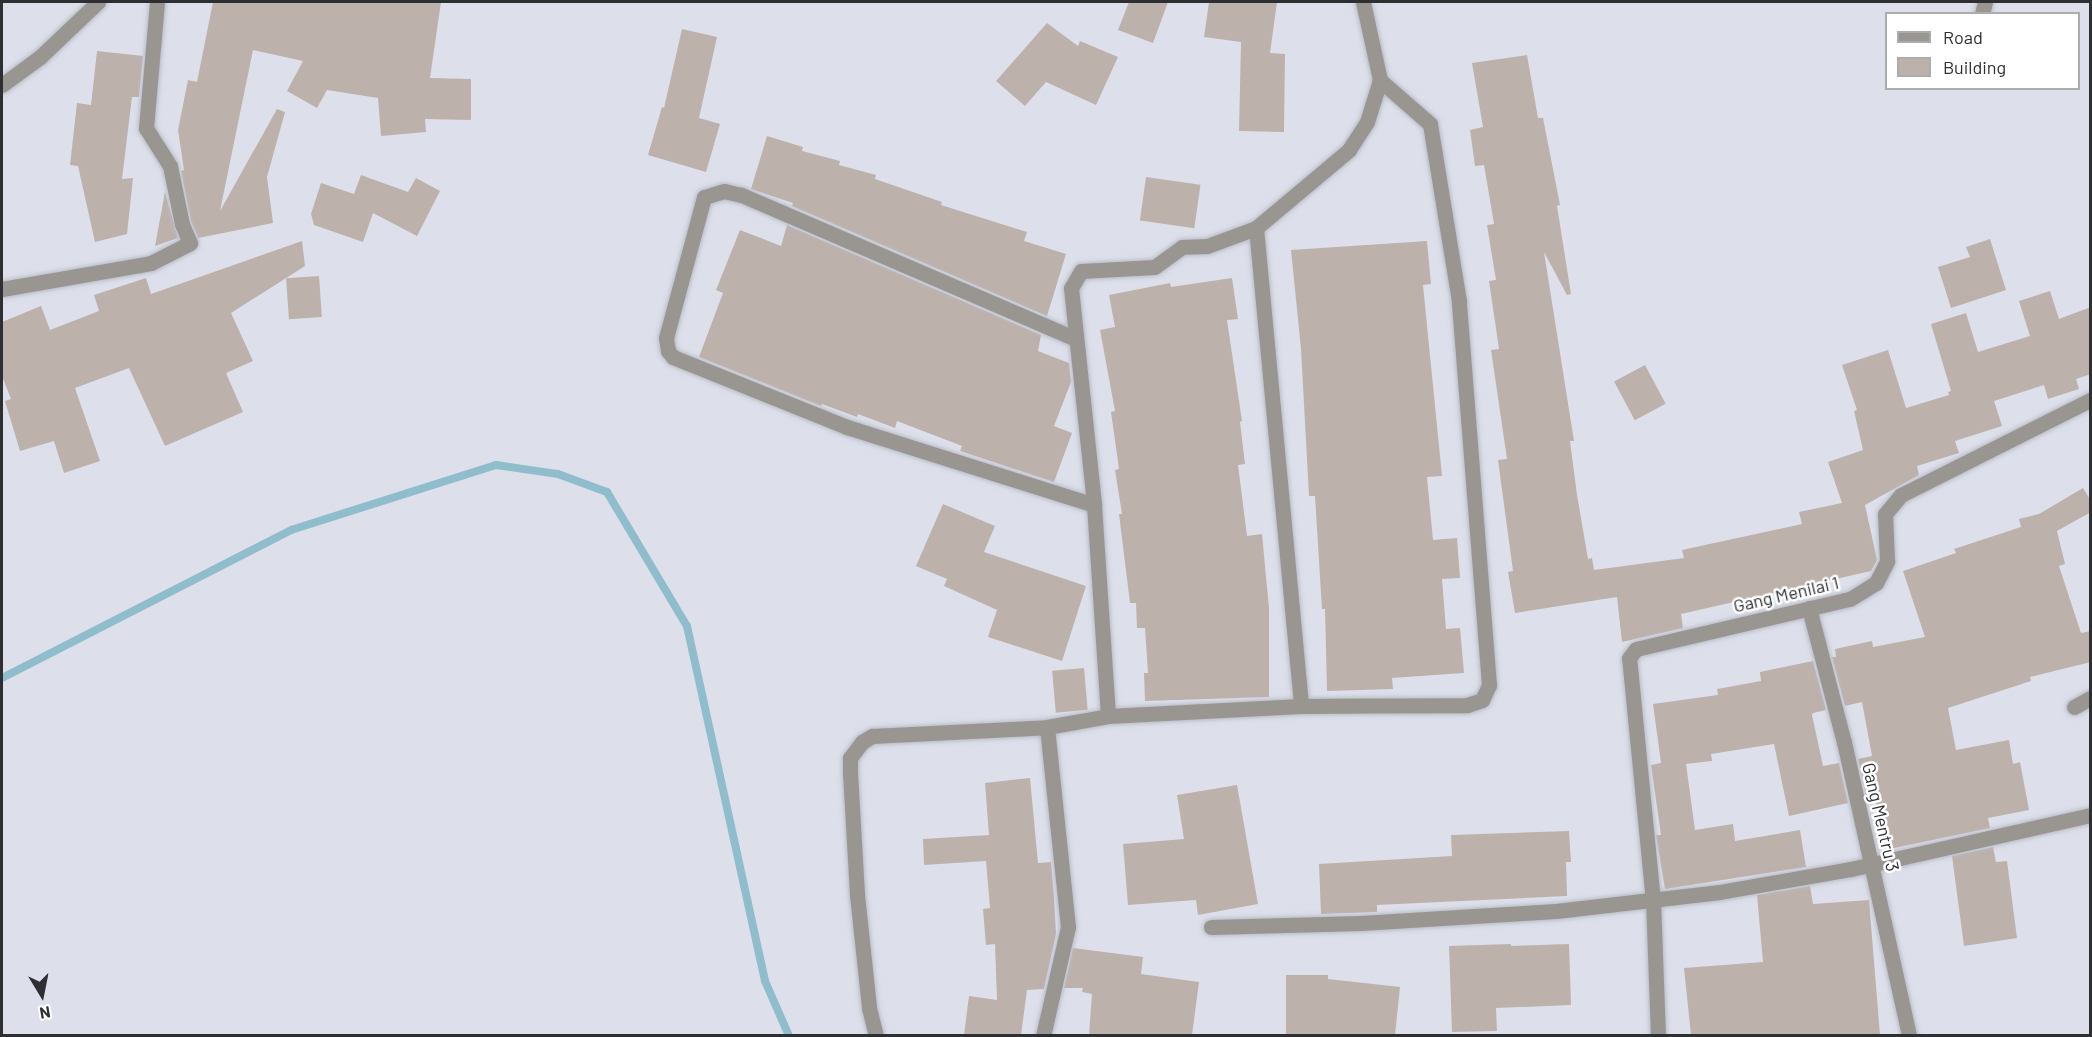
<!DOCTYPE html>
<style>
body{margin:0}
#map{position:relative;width:2092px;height:1037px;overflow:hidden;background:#dde0eb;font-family:Barlow,sans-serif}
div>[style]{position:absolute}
.stream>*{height:8px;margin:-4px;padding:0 4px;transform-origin:4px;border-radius:4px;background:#8fbdcc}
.building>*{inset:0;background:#bdb1ac;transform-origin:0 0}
.roads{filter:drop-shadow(0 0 2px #babdc6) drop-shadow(0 0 2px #babdc6)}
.minor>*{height:15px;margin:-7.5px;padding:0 7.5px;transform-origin:7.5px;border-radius:7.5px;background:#999692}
.tertiary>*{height:15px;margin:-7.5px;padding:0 7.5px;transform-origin:7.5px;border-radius:7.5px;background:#999692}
span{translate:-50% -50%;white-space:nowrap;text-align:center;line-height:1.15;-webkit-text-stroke:5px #fff;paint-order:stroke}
.street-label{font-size:18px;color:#2d2f33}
.frame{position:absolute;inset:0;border:3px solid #2d2f33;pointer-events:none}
.legend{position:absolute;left:1885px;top:12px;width:195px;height:78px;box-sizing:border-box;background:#fff;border:2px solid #abacad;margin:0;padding:8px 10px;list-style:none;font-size:18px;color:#2d2f33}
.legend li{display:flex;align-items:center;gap:12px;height:30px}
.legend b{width:30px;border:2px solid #abacad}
.north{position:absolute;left:12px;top:965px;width:60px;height:60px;-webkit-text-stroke:4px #fff;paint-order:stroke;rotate:170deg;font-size:16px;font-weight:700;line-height:24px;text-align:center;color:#2d2f33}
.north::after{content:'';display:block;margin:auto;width:21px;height:27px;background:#2d2f33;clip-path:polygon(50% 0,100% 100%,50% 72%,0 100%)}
</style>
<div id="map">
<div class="stream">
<i style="left:2px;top:678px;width:325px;rotate:-27.1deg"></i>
<i style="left:291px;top:530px;width:215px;rotate:-17.6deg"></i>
<i style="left:496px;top:465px;width:63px;rotate:8.3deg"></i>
<i style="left:558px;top:474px;width:52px;rotate:20.2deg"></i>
<i style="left:607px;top:492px;width:156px;rotate:59.2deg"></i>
<i style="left:687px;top:626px;width:363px;rotate:77.6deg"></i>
<i style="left:765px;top:981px;width:60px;rotate:66.4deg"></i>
</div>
<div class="building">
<i style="clip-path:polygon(213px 2px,441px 2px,430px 78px,471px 79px,471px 120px,425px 119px,426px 132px,381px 136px,378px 98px,327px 90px,317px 108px,287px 91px,303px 61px,253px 50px,220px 211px,277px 109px,285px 112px,267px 177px,273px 223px,198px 238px,191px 221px,181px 171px,184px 170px,178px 130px,188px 80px,197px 82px)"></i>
<i style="clip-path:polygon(1129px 2px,1168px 2px,1153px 43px,1118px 30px)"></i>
<i style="clip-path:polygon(1209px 2px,1277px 2px,1270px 53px,1285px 54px,1284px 132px,1239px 131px,1241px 42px,1204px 37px)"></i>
<i style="clip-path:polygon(1047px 23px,1078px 46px,1080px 41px,1118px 57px,1096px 105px,1046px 82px,1025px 106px,996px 81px)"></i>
<i style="clip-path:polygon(682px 29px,717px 37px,699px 118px,720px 124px,706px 172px,648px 155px,662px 107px,664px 108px)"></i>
<i style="clip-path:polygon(97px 51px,143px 56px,139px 97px,132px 97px,122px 179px,133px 178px,127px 234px,95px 242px,78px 166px,70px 165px,77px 103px,91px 105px)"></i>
<i style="clip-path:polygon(1527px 55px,1538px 118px,1543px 118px,1560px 205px,1557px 206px,1571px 294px,1567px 295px,1544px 252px,1574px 441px,1570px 441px,1577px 495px,1588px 559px,1592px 558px,1594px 570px,1684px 558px,1682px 550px,1802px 524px,1799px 512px,1842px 503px,1828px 462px,1863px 450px,1854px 411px,1857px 410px,1842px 365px,1888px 350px,1906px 408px,1949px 395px,1948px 392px,1951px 391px,1931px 324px,1966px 313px,1978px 352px,2030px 336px,2019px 301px,2050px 291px,2059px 319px,2091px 307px,2091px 374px,2076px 379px,2079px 389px,2048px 399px,2044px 385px,1994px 401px,2002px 426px,1955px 441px,1959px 453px,1917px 466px,1919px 475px,1865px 505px,1877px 560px,1871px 571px,1681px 614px,1683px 628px,1622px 642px,1617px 597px,1515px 613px,1508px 572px,1513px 571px,1498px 460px,1507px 459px,1491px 350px,1499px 349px,1489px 281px,1496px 280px,1487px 225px,1494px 224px,1484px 165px,1475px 166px,1470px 130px,1483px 127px,1472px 63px)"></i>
<i style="clip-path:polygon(767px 136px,803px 147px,802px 151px,840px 161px,839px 165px,876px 175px,875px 179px,942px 202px,941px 205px,1027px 232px,1024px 241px,1066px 254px,1047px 316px,792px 206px,793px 203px,751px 189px)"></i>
<i style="clip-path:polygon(361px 175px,408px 192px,416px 178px,440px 191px,417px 236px,373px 213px,363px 242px,314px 225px,311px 214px,321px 183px,354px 194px)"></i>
<i style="left:1146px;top:177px;width:55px;height:44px;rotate:8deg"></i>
<i style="clip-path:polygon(165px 192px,178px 238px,155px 246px)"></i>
<i style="clip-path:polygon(787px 225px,1041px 335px,1038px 351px,1069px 363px,1071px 382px,1054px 426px,1072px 433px,1054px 482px,960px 451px,962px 446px,897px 421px,895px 428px,858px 414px,857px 417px,822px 404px,821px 406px,699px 357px,723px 293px,716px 290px,740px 230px,781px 246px)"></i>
<i style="clip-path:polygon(1990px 239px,2006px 290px,1951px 308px,1938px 267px,1970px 257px,1966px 247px)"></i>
<i style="clip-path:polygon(302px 241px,305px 266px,231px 313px,253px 361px,226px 373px,243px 412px,165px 446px,129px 368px,75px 388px,100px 461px,64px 473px,54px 441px,20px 451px,5px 401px,11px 399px,2px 376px,2px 322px,41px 306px,50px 330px,99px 311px,94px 295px,146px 278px,151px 294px)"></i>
<i style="clip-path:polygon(1427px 241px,1431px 284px,1423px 285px,1442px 476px,1427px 477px,1433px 540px,1457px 538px,1460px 578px,1442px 579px,1446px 629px,1460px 628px,1464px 673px,1392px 678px,1393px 689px,1327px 691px,1325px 609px,1322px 609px,1315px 496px,1309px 496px,1301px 349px,1291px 250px)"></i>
<i style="left:319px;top:276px;width:41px;height:33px;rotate:86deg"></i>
<i style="clip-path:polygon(1232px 278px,1238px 319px,1227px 320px,1242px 421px,1240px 422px,1245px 464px,1238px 465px,1247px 536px,1262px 534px,1269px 608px,1269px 697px,1145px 701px,1144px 673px,1148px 673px,1145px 628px,1137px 628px,1136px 603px,1130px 603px,1119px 514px,1122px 514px,1115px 470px,1119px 469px,1111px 412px,1115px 411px,1100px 330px,1115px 327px,1109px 295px,1170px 283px,1171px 287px)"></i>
<i style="left:1645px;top:365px;width:44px;height:35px;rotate:62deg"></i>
<i style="clip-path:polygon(2083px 488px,2091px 501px,2091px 512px,2057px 531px,2065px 564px,2059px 566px,2081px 633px,2091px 631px,2091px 662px,2030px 677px,2031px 681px,1948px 708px,1956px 750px,2009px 740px,2013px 764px,2020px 762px,2029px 810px,1988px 818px,1990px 828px,1885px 850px,1875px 797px,1867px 799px,1858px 759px,1872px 756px,1862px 702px,1845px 706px,1832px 657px,1836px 657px,1835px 649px,1872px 641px,1873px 647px,1925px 637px,1903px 571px,1956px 553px,1954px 549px,2021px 527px,2019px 519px,2039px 514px)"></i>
<i style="clip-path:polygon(943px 504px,995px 526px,984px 552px,1086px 586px,1062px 661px,988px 637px,997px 610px,944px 586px,947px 579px,916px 566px)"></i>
<i style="clip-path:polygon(1813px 661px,1826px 710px,1813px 713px,1812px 715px,1823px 766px,1839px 763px,1848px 803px,1789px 816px,1774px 744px,1711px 754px,1712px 761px,1686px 764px,1695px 830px,1733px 824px,1735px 841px,1800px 830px,1806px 867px,1665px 889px,1656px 835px,1661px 835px,1651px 765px,1661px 763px,1653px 704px,1718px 695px,1717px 689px,1761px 681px,1760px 672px)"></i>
<i style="left:1084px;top:668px;width:42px;height:32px;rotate:85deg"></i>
<i style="clip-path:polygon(1030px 778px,1038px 863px,1051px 862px,1054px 897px,1056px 934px,1044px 989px,1027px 990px,1021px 1035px,964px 1035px,969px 996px,997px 1000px,995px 944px,986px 945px,983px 909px,990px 908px,986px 861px,924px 865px,923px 839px,989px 835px,985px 783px)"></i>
<i style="clip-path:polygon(1237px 785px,1258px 904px,1198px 915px,1196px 900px,1128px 905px,1123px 844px,1184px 839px,1177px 795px)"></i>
<i style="clip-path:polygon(1569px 831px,1571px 862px,1566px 862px,1567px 896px,1377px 905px,1377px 912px,1321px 914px,1319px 864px,1452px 856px,1451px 835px)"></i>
<i style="clip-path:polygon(1993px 847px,1996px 862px,2007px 861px,2017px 938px,1964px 946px,1952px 856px)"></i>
<i style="clip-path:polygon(1810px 886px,1813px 904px,1869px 900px,1880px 1035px,1691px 1035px,1684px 968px,1763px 962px,1757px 895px)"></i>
<i style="clip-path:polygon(1511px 944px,1511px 946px,1569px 944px,1571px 1005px,1496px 1008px,1497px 1031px,1452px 1032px,1449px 946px)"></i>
<i style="clip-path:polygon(1073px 948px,1143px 957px,1141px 974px,1199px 982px,1192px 1035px,1089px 1035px,1092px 994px,1082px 992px,1083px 988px,1064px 988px)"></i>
<i style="clip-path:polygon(1286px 975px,1328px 975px,1328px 979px,1400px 987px,1395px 1035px,1286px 1035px)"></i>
</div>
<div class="roads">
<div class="minor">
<i style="left:1363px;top:2px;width:80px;rotate:77.7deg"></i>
<i style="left:1982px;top:14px;width:12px;rotate:-76deg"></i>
<i style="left:1256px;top:228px;width:480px;rotate:84.6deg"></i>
<i style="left:2px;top:289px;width:151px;rotate:-9.9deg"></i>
<i style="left:151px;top:263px;width:44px;rotate:-27.1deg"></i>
<i style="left:190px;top:243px;width:21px;rotate:-113deg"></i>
<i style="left:182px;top:224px;width:59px;rotate:-101.7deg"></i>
<i style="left:170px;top:166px;width:45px;rotate:-122.3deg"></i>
<i style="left:146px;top:128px;width:126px;rotate:-85deg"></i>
<i style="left:1076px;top:339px;width:365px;rotate:-156.7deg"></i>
<i style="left:741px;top:195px;width:17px;rotate:-167deg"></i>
<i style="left:724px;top:191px;width:21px;rotate:163deg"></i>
<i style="left:704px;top:197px;width:146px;rotate:105.1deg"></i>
<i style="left:666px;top:338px;width:13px;rotate:81deg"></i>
<i style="left:668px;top:351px;width:8px;rotate:50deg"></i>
<i style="left:673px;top:357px;width:188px;rotate:21.9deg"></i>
<i style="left:847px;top:427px;width:259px;rotate:17.5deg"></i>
<i style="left:1809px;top:608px;width:138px;rotate:75.4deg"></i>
<i style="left:1844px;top:742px;width:301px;rotate:77.5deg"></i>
<i style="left:2074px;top:707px;width:18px;rotate:-29deg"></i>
<i style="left:1211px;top:927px;width:150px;rotate:-1.5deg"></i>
<i style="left:1361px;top:923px;width:195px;rotate:-3.5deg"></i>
<i style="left:1556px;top:911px;width:164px;rotate:-6.6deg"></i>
<i style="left:1719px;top:892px;width:134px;rotate:-9.9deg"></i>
<i style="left:1851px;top:869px;width:245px;rotate:-12.7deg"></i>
<i style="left:876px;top:1036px;width:30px;rotate:-104deg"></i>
<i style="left:869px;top:1007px;width:114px;rotate:-96.1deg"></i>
<i style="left:857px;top:894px;width:120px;rotate:-93.3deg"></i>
<i style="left:850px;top:774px;width:16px;rotate:-90deg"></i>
<i style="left:850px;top:758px;width:20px;rotate:-53deg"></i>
<i style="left:862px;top:742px;width:12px;rotate:-31deg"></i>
<i style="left:872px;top:736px;width:175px;rotate:-2.9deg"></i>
<i style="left:1047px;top:727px;width:62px;rotate:-10.2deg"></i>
<i style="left:1108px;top:716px;width:193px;rotate:-3deg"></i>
<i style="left:1301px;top:706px;width:166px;rotate:-0.3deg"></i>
<i style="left:1467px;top:705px;width:16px;rotate:-18deg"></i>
<i style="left:1482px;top:700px;width:17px;rotate:-65deg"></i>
<i style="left:1489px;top:685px;width:385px;rotate:-94.5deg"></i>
<i style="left:1459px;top:301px;width:179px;rotate:-99.3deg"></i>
<i style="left:1430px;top:124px;width:67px;rotate:-138.7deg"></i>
<i style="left:1380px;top:80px;width:44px;rotate:107.2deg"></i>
<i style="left:1367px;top:122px;width:33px;rotate:123deg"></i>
<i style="left:1349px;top:150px;width:121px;rotate:140deg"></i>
<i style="left:1256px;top:228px;width:52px;rotate:159.8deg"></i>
<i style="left:1207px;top:246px;width:25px;rotate:178deg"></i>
<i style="left:1182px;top:247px;width:34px;rotate:144deg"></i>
<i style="left:1154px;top:267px;width:73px;rotate:176.9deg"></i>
<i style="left:1081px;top:271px;width:20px;rotate:120deg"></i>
<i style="left:1071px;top:288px;width:218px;rotate:83.9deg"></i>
<i style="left:1094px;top:505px;width:211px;rotate:86.2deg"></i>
<i style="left:1043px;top:1036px;width:112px;rotate:-77.1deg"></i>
<i style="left:1068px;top:927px;width:201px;rotate:-96deg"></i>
<i style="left:1658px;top:1036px;width:135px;rotate:-92.1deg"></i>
<i style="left:1653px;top:901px;width:244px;rotate:-95.6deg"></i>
<i style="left:1629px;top:658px;width:11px;rotate:-52deg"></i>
<i style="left:1636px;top:649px;width:220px;rotate:-13.2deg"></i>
<i style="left:1850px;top:599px;width:31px;rotate:-32deg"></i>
<i style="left:1876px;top:583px;width:25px;rotate:-63deg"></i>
<i style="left:1887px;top:561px;width:47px;rotate:-92.4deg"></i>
<i style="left:1885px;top:514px;width:25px;rotate:-50deg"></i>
<i style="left:1901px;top:495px;width:212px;rotate:-26.7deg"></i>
</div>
<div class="tertiary">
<i style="left:2px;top:85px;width:47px;rotate:-36.4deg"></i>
<i style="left:40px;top:57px;width:80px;rotate:-43.5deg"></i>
</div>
</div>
<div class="street-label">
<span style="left:1786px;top:594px;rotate:-13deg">Gang Menilai 1</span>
<span style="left:1881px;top:817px;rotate:77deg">Gang Mentru 3</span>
</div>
<div class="frame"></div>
<ul class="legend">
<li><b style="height:8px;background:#999692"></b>Road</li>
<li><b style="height:16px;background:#bdb1ac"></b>Building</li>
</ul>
<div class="north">N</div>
</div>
